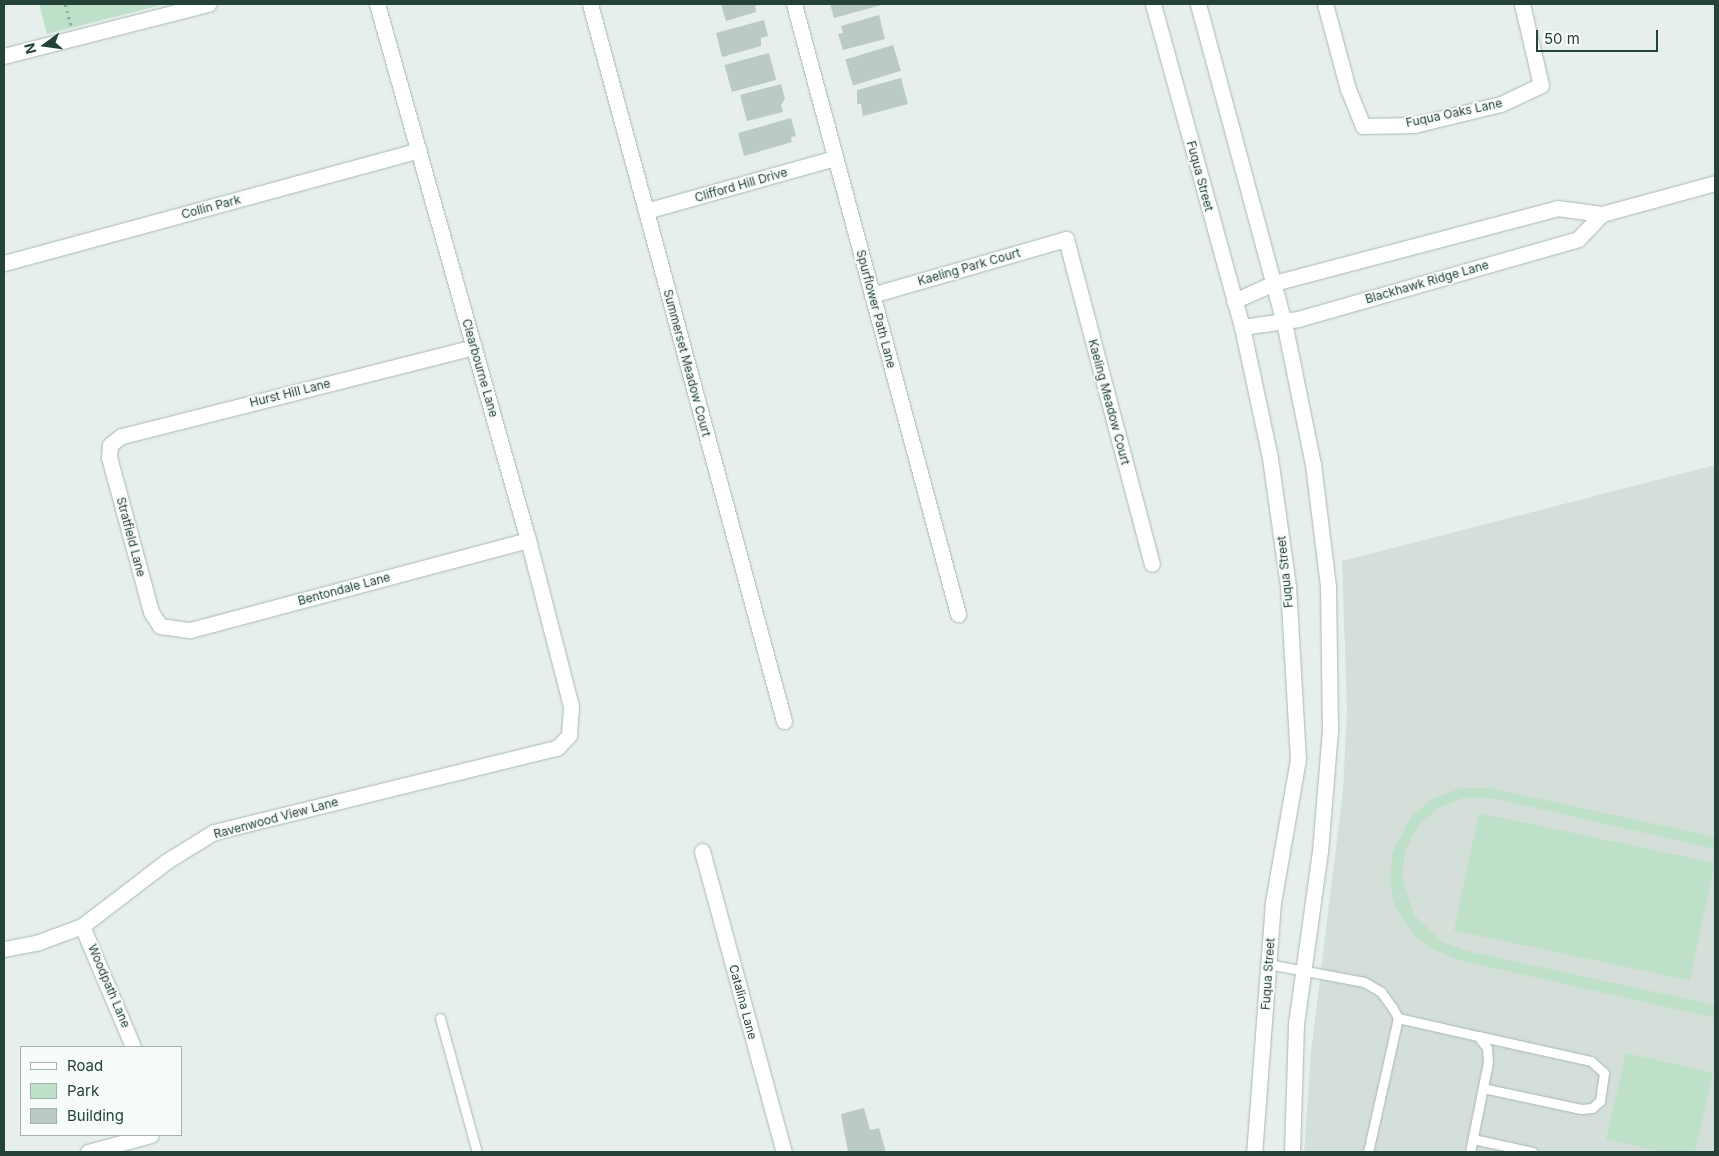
<!DOCTYPE html>
<style>
body{margin:0}
#map{position:relative;width:1719px;height:1156px;overflow:hidden;background:#e6efeb;font-family:Inter,sans-serif}
div>[style]{position:absolute}
.built>*{inset:0;background:#d4dfda}
.green>*{inset:0;background:#bfe0c8;transform-origin:0 0}
.building>*{inset:0;background:#bbcac4;transform-origin:0 0}
.path>*{height:3px;margin-top:-1.5px;transform-origin:0;background:repeating-linear-gradient(90deg,#86b3a5 0 2.5px,transparent 0 6.5px)}
.roads{filter:drop-shadow(0 0 1px #a8b8b2) drop-shadow(0 0 1px #a8b8b2)}
.service>*{height:9px;margin:-4.5px;padding:0 4.5px;transform-origin:4.5px;border-radius:4.5px;background:#fff}
.minor>*{height:15px;margin:-7.5px;padding:0 7.5px;transform-origin:7.5px;border-radius:7.5px;background:#fff}
.secondary>*{height:15px;margin:-7.5px;padding:0 7.5px;transform-origin:7.5px;border-radius:7.5px;background:#fff}
span{translate:-50% -50%;white-space:nowrap;text-align:center;line-height:1.15;-webkit-text-stroke:4px #f7fbf9;paint-order:stroke}
.street-label{font-size:12px;color:#24423a}
.frame{position:absolute;inset:0;border:5px solid #24423a;pointer-events:none}
.legend{position:absolute;left:20px;top:1046px;width:162px;height:90px;box-sizing:border-box;background:#f7fbf9;border:1px solid #a3b1ad;margin:0;padding:6px 9px;list-style:none;font-size:15px;color:#24423a}
.legend li{display:flex;align-items:center;gap:10px;height:25px}
.legend b{width:25px;border:1px solid #a3b1ad}
.north{position:absolute;left:20px;top:20px;width:50px;height:50px;-webkit-text-stroke:4px #f7fbf9;paint-order:stroke;rotate:256deg;font-size:14px;font-weight:700;line-height:20px;text-align:center;color:#24423a}
.north::after{content:'';display:block;margin:auto;width:18px;height:22px;background:#24423a;clip-path:polygon(50% 0,100% 100%,50% 72%,0 100%)}
.scale{position:absolute;left:1536px;top:30px;width:122px;height:22px;box-sizing:border-box;border:2px solid #24423a;border-top:0;padding-left:6px;font-size:15px;line-height:18px;white-space:nowrap;color:#24423a;-webkit-text-stroke:4px #f7fbf9;paint-order:stroke}
</style>
<div id="map">
<div class="built">
<i style="clip-path:polygon(1715px 465px,1715px 1152px,1304px 1152px,1311px 1052px,1343px 791px,1347px 710px,1342px 561px)"></i>
</div>
<div class="green">
<i style="clip-path:polygon(39px 4px,165px 4px,47px 34px)"></i>
<i style="clip-path:polygon(1461px 788px,1489px 788px,1715px 837px,1715px 849px,1492px 798px,1464px 798px,1438px 808px,1418px 826px,1405px 851px,1402px 878px,1414px 915px,1442px 942px,1467px 951px,1715px 1005px,1715px 1018px,1459px 960px,1430px 948px,1418px 939px,1399px 914px,1393px 899px,1390px 884px,1392px 853px,1412px 815px,1434px 798px)"></i>
<i style="left:1479px;top:813px;width:241px;height:120px;rotate:12deg"></i>
<i style="clip-path:polygon(1626px 1053px,1713px 1073px,1695px 1152px,1661px 1152px,1606px 1139px)"></i>
</div>
<div class="building">
<i style="clip-path:polygon(721px 4px,761px 4px,755px 6px,756px 12px,726px 21px)"></i>
<i style="clip-path:polygon(830px 4px,885px 4px,834px 18px)"></i>
<i style="clip-path:polygon(879px 15px,885px 39px,843px 50px,838px 34px,843px 33px,841px 26px)"></i>
<i style="clip-path:polygon(764px 20px,768px 36px,761px 38px,761px 46px,722px 57px,716px 33px)"></i>
<i style="left:893px;top:45px;width:27px;height:50px;rotate:73deg"></i>
<i style="left:769px;top:53px;width:28px;height:46px;rotate:75deg"></i>
<i style="clip-path:polygon(901px 78px,908px 104px,863px 116px,861px 104px,857px 104px,857px 90px)"></i>
<i style="clip-path:polygon(781px 84px,785px 99px,781px 105px,783px 112px,747px 121px,740px 95px)"></i>
<i style="clip-path:polygon(791px 118px,796px 136px,791px 137px,792px 142px,744px 156px,738px 133px)"></i>
<i style="clip-path:polygon(864px 1108px,870px 1130px,879px 1128px,886px 1152px,848px 1152px,841px 1114px)"></i>
</div>
<div class="path">
<i style="left:65px;top:4px;width:22px;rotate:74deg"></i>
</div>
<div class="roads">
<div class="service">
<i style="left:1268px;top:964px;width:98px;rotate:10.6deg"></i>
<i style="left:1364px;top:982px;width:20px;rotate:30deg"></i>
<i style="left:1381px;top:992px;width:19px;rotate:54deg"></i>
<i style="left:1392px;top:1007px;width:13px;rotate:61deg"></i>
<i style="left:1398px;top:1018px;width:137px;rotate:102.6deg"></i>
<i style="left:440px;top:1018px;width:139px;rotate:74.6deg"></i>
<i style="left:1398px;top:1018px;width:82px;rotate:12.7deg"></i>
<i style="left:1478px;top:1036px;width:15px;rotate:53deg"></i>
<i style="left:1487px;top:1048px;width:14px;rotate:86deg"></i>
<i style="left:1488px;top:1062px;width:92px;rotate:101.3deg"></i>
<i style="left:1478px;top:1036px;width:116px;rotate:12.5deg"></i>
<i style="left:1591px;top:1061px;width:18px;rotate:43deg"></i>
<i style="left:1604px;top:1073px;width:28px;rotate:98deg"></i>
<i style="left:1600px;top:1101px;width:11px;rotate:139deg"></i>
<i style="left:1592px;top:1108px;width:11px;rotate:175deg"></i>
<i style="left:1581px;top:1109px;width:100px;rotate:-167.9deg"></i>
<i style="left:1473px;top:1139px;width:61px;rotate:12.2deg"></i>
</div>
<div class="minor">
<i style="left:590px;top:4px;width:743px;rotate:74.86deg"></i>
<i style="left:794px;top:4px;width:632px;rotate:74.95deg"></i>
<i style="left:1325px;top:4px;width:88px;rotate:74.9deg"></i>
<i style="left:1348px;top:89px;width:40px;rotate:68deg"></i>
<i style="left:1363px;top:126px;width:51px;rotate:-1.1deg"></i>
<i style="left:1414px;top:125px;width:89px;rotate:-13.6deg"></i>
<i style="left:1501px;top:104px;width:44px;rotate:-25.4deg"></i>
<i style="left:1541px;top:85px;width:83px;rotate:-103.2deg"></i>
<i style="left:4px;top:56px;width:211px;rotate:-14.3deg"></i>
<i style="left:646px;top:211px;width:196px;rotate:-15.7deg"></i>
<i style="left:4px;top:263px;width:430px;rotate:-15.2deg"></i>
<i style="left:872px;top:295px;width:202px;rotate:-16.1deg"></i>
<i style="left:1066px;top:239px;width:336px;rotate:75.2deg"></i>
<i style="left:1234px;top:301px;width:44px;rotate:-24.2deg"></i>
<i style="left:1274px;top:283px;width:293px;rotate:-14.8deg"></i>
<i style="left:1557px;top:208px;width:45px;rotate:7.6deg"></i>
<i style="left:1602px;top:214px;width:117px;rotate:-15.3deg"></i>
<i style="left:1242px;top:327px;width:57px;rotate:-8.1deg"></i>
<i style="left:1298px;top:319px;width:291px;rotate:-15.9deg"></i>
<i style="left:1578px;top:239px;width:35px;rotate:-46deg"></i>
<i style="left:474px;top:347px;width:364px;rotate:165.8deg"></i>
<i style="left:121px;top:436px;width:14px;rotate:141deg"></i>
<i style="left:110px;top:445px;width:12px;rotate:95deg"></i>
<i style="left:109px;top:457px;width:161px;rotate:74.8deg"></i>
<i style="left:151px;top:612px;width:17px;rotate:57deg"></i>
<i style="left:160px;top:626px;width:30px;rotate:8deg"></i>
<i style="left:190px;top:630px;width:350px;rotate:-14.9deg"></i>
<i style="left:702px;top:851px;width:312px;rotate:74.8deg"></i>
<i style="left:82px;top:926px;width:131px;rotate:67.1deg"></i>
<i style="left:4px;top:949px;width:36px;rotate:-11deg"></i>
<i style="left:39px;top:942px;width:46px;rotate:-20.4deg"></i>
<i style="left:82px;top:926px;width:107px;rotate:-37.4deg"></i>
<i style="left:167px;top:861px;width:55px;rotate:-31.7deg"></i>
<i style="left:214px;top:832px;width:353px;rotate:-13.8deg"></i>
<i style="left:557px;top:748px;width:18px;rotate:-47deg"></i>
<i style="left:569px;top:735px;width:29px;rotate:-86deg"></i>
<i style="left:571px;top:706px;width:171px;rotate:-104.5deg"></i>
<i style="left:528px;top:540px;width:557px;rotate:-105.73deg"></i>
<i style="left:88px;top:1152px;width:65px;rotate:-15.1deg"></i>
</div>
<div class="secondary">
<i style="left:1153px;top:4px;width:335px;rotate:74.6deg"></i>
<i style="left:1242px;top:327px;width:134px;rotate:77.9deg"></i>
<i style="left:1270px;top:458px;width:129px;rotate:82deg"></i>
<i style="left:1288px;top:586px;width:173px;rotate:86.7deg"></i>
<i style="left:1298px;top:759px;width:145px;rotate:99.9deg"></i>
<i style="left:1273px;top:902px;width:251px;rotate:94.3deg"></i>
<i style="left:1198px;top:4px;width:329px;rotate:74.9deg"></i>
<i style="left:1284px;top:322px;width:145px;rotate:78.5deg"></i>
<i style="left:1313px;top:464px;width:123px;rotate:83deg"></i>
<i style="left:1328px;top:586px;width:144px;rotate:89.2deg"></i>
<i style="left:1330px;top:730px;width:121px;rotate:94.7deg"></i>
<i style="left:1320px;top:851px;width:176px;rotate:97.9deg"></i>
<i style="left:1296px;top:1025px;width:127px;rotate:91.8deg"></i>
</div>
</div>
<div class="street-label">
<span style="left:1454px;top:113px;rotate:-12deg">Fuqua Oaks Lane</span>
<span style="left:1200px;top:176px;rotate:75deg">Fuqua Street</span>
<span style="left:741px;top:185px;rotate:-16deg">Clifford Hill Drive</span>
<span style="left:211px;top:207px;rotate:-15deg">Collin Park</span>
<span style="left:969px;top:267px;rotate:-16deg">Kaeling Park Court</span>
<span style="left:1427px;top:282px;rotate:-16deg">Blackhawk Ridge Lane</span>
<span style="left:876px;top:309px;rotate:75deg">Spurflower Path Lane</span>
<span style="left:687px;top:363px;rotate:75deg">Summerset Meadow Court</span>
<span style="left:480px;top:368px;rotate:74deg">Clearbourne Lane</span>
<span style="left:290px;top:393px;rotate:-14deg">Hurst Hill Lane</span>
<span style="left:1109px;top:402px;rotate:75deg">Kaeling Meadow Court</span>
<span style="left:131px;top:537px;rotate:75deg">Stratfield Lane</span>
<span style="left:1285px;top:572px;rotate:-96deg">Fuqua Street</span>
<span style="left:344px;top:589px;rotate:-15deg">Bentondale Lane</span>
<span style="left:276px;top:818px;rotate:-15deg">Ravenwood View Lane</span>
<span style="left:1268px;top:974px;rotate:-86deg">Fuqua Street</span>
<span style="left:109px;top:986px;rotate:67deg">Woodpath Lane</span>
<span style="left:743px;top:1002px;rotate:75deg">Catalina Lane</span>
</div>
<div class="frame"></div>
<ul class="legend">
<li><b style="height:6px;background:#fff"></b>Road</li>
<li><b style="height:14px;background:#bfe0c8"></b>Park</li>
<li><b style="height:14px;background:#bbcac4"></b>Building</li>
</ul>
<div class="north">N</div>
<div class="scale">50 m</div>
</div>
